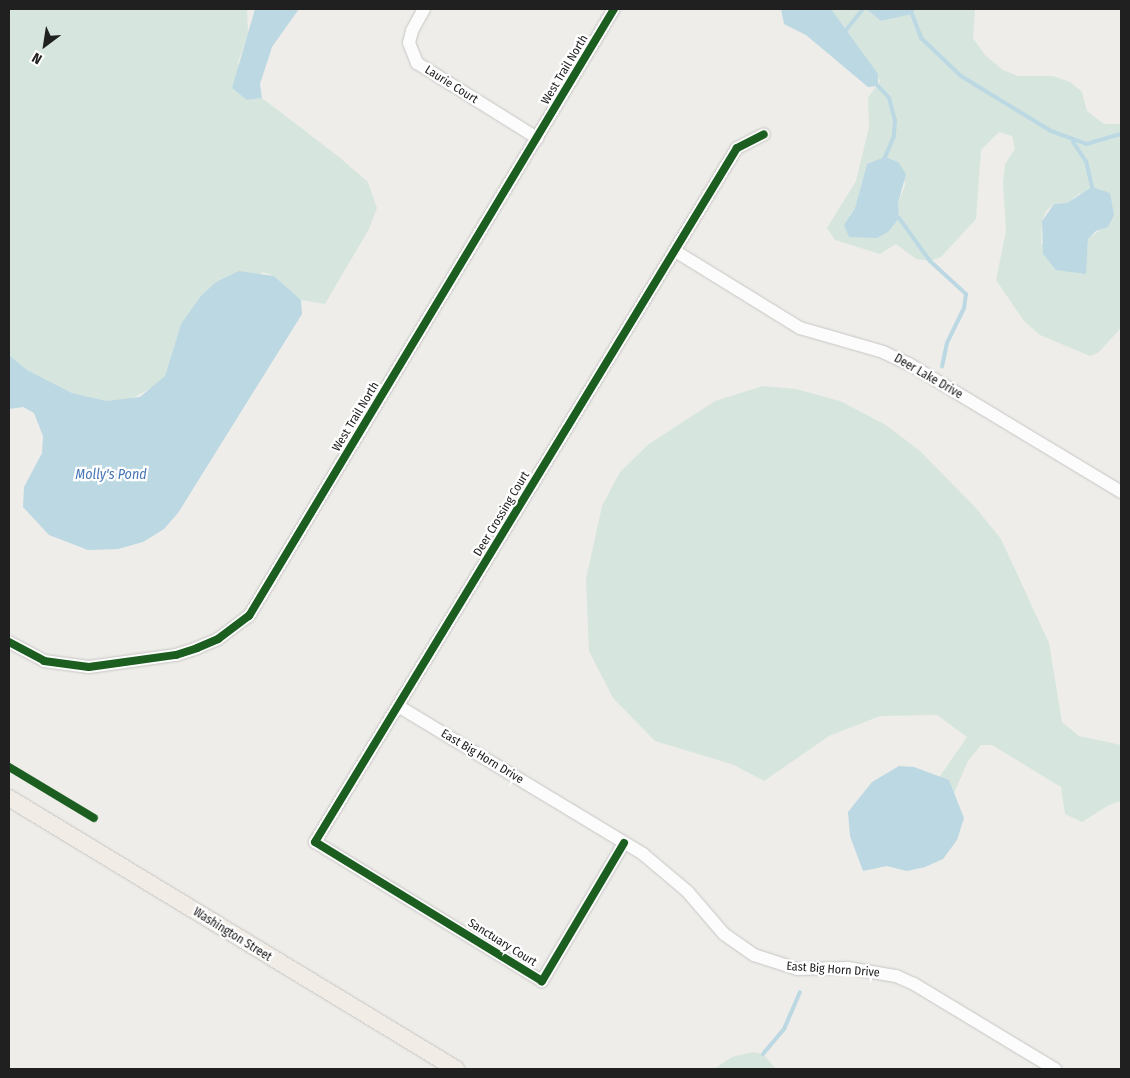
<!DOCTYPE html>
<style>
body{margin:0}
#map{position:relative;width:1130px;height:1078px;overflow:hidden;background:#eeede9;font-family:"Fira Sans Condensed",sans-serif}
div>[style]{position:absolute}
.wetland>*{inset:0;background:#d6e6de}
.water>*{inset:0;background:#bbd8e3}
.stream>*{height:4px;margin:-2px;padding:0 2px;transform-origin:2px;border-radius:2px;background:#bbd8e3}
.roads{filter:drop-shadow(0 0 1px #c7c6c5) drop-shadow(0 0 1px #c7c6c5)}
.minor>*{height:12px;margin:-6px;padding:0 6px;transform-origin:6px;border-radius:6px;background:#fcfcfc}
.major>*{height:16px;margin:-8px;padding:0 8px;transform-origin:8px;border-radius:8px;background:#f1ede6}
.cycleway>*{height:8px;margin:-4px;padding:0 4px;transform-origin:4px;border-radius:4px;background:#1b5e20}
span{translate:-50% -50%;white-space:nowrap;text-align:center;line-height:1.15;-webkit-text-stroke:4.5px #fff;paint-order:stroke}
.street-label{font-size:12px;color:#202020}
.water-label{font-size:14px;color:#4676b6;font-style:italic}
.frame{position:absolute;inset:0;border:10px solid #202020;pointer-events:none}
.north{position:absolute;left:20px;top:20px;width:50px;height:50px;-webkit-text-stroke:4px #fff;paint-order:stroke;rotate:211deg;font-size:14px;font-weight:700;line-height:20px;text-align:center;color:#202020}
.north::after{content:'';display:block;margin:auto;width:18px;height:22px;background:#202020;clip-path:polygon(50% 0,100% 100%,50% 72%,0 100%)}
</style>
<div id="map">
<div class="wetland">
<i style="clip-path:polygon(9px 9px,247px 9px,248px 33px,238px 63px,247px 100px,262px 98px,339px 157px,368px 182px,377px 208px,369px 229px,325px 304px,301px 300px,274px 276px,263px 272px,181px 324px,165px 376px,157px 385px,129px 400px,107px 401px,72px 393px,27px 370px,9px 355px)"></i>
<i style="clip-path:polygon(evenodd,831px 9px,866px 9px,881px 21px,911px 14px,915px 9px,975px 9px,973px 38px,985px 55px,1003px 70px,1018px 76px,1053px 76px,1070px 82px,1082px 92px,1087px 111px,1104px 124px,1121px 124px,1121px 328px,1099px 352px,1090px 356px,1040px 335px,1024px 321px,996px 280px,1006px 231px,1003px 183px,1005px 164px,1015px 149px,1012px 136px,999px 132px,981px 150px,976px 219px,941px 257px,930px 261px,916px 259px,896px 244px,880px 254px,835px 240px,827px 228px,856px 181px,869px 127px,868px 98px,880px 81px,831px 9px,867px 164px,906px 183px,898px 203px,899px 218px,849px 216px,855px 208px,867px 164px,831px 9px,1080px 193px,1103px 228px,1088px 239px,1087px 251px,1041px 244px,1042px 221px,1046px 211px,1054px 204px,1067px 203px,1080px 193px)"></i>
<i style="clip-path:polygon(763px 386px,796px 389px,840px 401px,886px 425px,920px 451px,975px 507px,1001px 539px,1049px 643px,1062px 722px,1079px 736px,1121px 745px,1121px 801px,1109px 805px,1082px 822px,1065px 814px,1061px 787px,992px 745px,981px 745px,968px 761px,954px 793px,949px 780px,938px 779px,967px 737px,937px 715px,880px 716px,829px 736px,764px 781px,734px 765px,655px 741px,613px 698px,589px 651px,586px 579px,602px 506px,620px 472px,649px 444px,715px 401px)"></i>
<i style="clip-path:polygon(753px 1052px,763px 1054px,776px 1069px,714px 1069px,732px 1057px)"></i>
</div>
<div class="water">
<i style="clip-path:polygon(255px 9px,299px 9px,272px 47px,260px 84px,262px 98px,247px 100px,232px 88px)"></i>
<i style="clip-path:polygon(781px 9px,831px 9px,878px 74px,878px 86px,868px 87px,806px 35px,784px 24px)"></i>
<i style="clip-path:polygon(866px 9px,915px 9px,912px 14px,881px 21px)"></i>
<i style="clip-path:polygon(885px 157px,898px 162px,906px 174px,898px 203px,899px 218px,888px 232px,877px 238px,849px 237px,844px 225px,855px 208px,867px 164px)"></i>
<i style="clip-path:polygon(1092px 187px,1110px 193px,1114px 215px,1108px 227px,1096px 231px,1088px 239px,1086px 274px,1056px 270px,1043px 254px,1042px 221px,1054px 204px,1067px 203px)"></i>
<i style="clip-path:polygon(239px 271px,274px 276px,301px 300px,302px 314px,178px 513px,164px 529px,143px 542px,118px 549px,88px 550px,49px 535px,23px 507px,24px 487px,42px 453px,43px 436px,34px 413px,23px 407px,9px 409px,9px 355px,27px 370px,72px 393px,107px 401px,140px 397px,165px 376px,181px 324px,201px 296px,216px 282px)"></i>
<i style="clip-path:polygon(899px 766px,914px 767px,949px 780px,964px 818px,957px 840px,943px 859px,925px 867px,907px 871px,887px 866px,863px 871px,850px 836px,848px 812px,872px 782px)"></i>
</div>
<div class="stream">
<i style="left:912px;top:14px;width:26px;rotate:69deg"></i>
<i style="left:921px;top:38px;width:55px;rotate:43.5deg"></i>
<i style="left:961px;top:76px;width:105px;rotate:31.4deg"></i>
<i style="left:1051px;top:131px;width:37px;rotate:20deg"></i>
<i style="left:1086px;top:144px;width:36px;rotate:-16deg"></i>
<i style="left:846px;top:30px;width:27px;rotate:-51deg"></i>
<i style="left:878px;top:86px;width:16px;rotate:47deg"></i>
<i style="left:889px;top:98px;width:23px;rotate:75deg"></i>
<i style="left:895px;top:120px;width:16px;rotate:94deg"></i>
<i style="left:894px;top:136px;width:23px;rotate:113deg"></i>
<i style="left:1073px;top:142px;width:23px;rotate:56deg"></i>
<i style="left:1086px;top:161px;width:27px;rotate:77deg"></i>
<i style="left:899px;top:218px;width:53px;rotate:54.2deg"></i>
<i style="left:930px;top:261px;width:49px;rotate:42.5deg"></i>
<i style="left:966px;top:294px;width:14px;rotate:98deg"></i>
<i style="left:964px;top:308px;width:39px;rotate:116deg"></i>
<i style="left:947px;top:343px;width:24px;rotate:102deg"></i>
<i style="left:763px;top:1054px;width:33px;rotate:-50deg"></i>
<i style="left:784px;top:1029px;width:40px;rotate:-66.6deg"></i>
</div>
<div class="roads">
<div class="minor">
<i style="left:424px;top:9px;width:25px;rotate:119deg"></i>
<i style="left:412px;top:31px;width:12px;rotate:104deg"></i>
<i style="left:409px;top:43px;width:22px;rotate:68deg"></i>
<i style="left:417px;top:63px;width:142px;rotate:32deg"></i>
<i style="left:675px;top:251px;width:147px;rotate:31.6deg"></i>
<i style="left:800px;top:328px;width:86px;rotate:16.1deg"></i>
<i style="left:883px;top:352px;width:29px;rotate:25deg"></i>
<i style="left:909px;top:364px;width:248px;rotate:31.1deg"></i>
<i style="left:9px;top:642px;width:40px;rotate:28deg"></i>
<i style="left:44px;top:661px;width:45px;rotate:7.6deg"></i>
<i style="left:89px;top:667px;width:88px;rotate:-7.9deg"></i>
<i style="left:176px;top:655px;width:22px;rotate:-18deg"></i>
<i style="left:197px;top:648px;width:23px;rotate:-23deg"></i>
<i style="left:218px;top:639px;width:39px;rotate:-37deg"></i>
<i style="left:249px;top:616px;width:708px;rotate:-58.98deg"></i>
<i style="left:398px;top:706px;width:286px;rotate:31.1deg"></i>
<i style="left:643px;top:854px;width:57px;rotate:40.1deg"></i>
<i style="left:687px;top:891px;width:57px;rotate:49.3deg"></i>
<i style="left:724px;top:934px;width:37px;rotate:35deg"></i>
<i style="left:754px;top:955px;width:45px;rotate:18deg"></i>
<i style="left:797px;top:969px;width:51px;rotate:-1.1deg"></i>
<i style="left:848px;top:968px;width:49px;rotate:9.5deg"></i>
<i style="left:896px;top:976px;width:20px;rotate:24deg"></i>
<i style="left:914px;top:984px;width:165px;rotate:31.1deg"></i>
<i style="left:624px;top:843px;width:161px;rotate:120.7deg"></i>
<i style="left:542px;top:981px;width:266px;rotate:-148.5deg"></i>
<i style="left:315px;top:842px;width:812px;rotate:-58.7deg"></i>
<i style="left:737px;top:148px;width:30px;rotate:-27deg"></i>
</div>
<div class="major">
<i style="left:9px;top:798px;width:523px;rotate:31.23deg"></i>
</div>
</div>
<div class="cycleway">
<i style="left:9px;top:642px;width:40px;rotate:28deg"></i>
<i style="left:44px;top:661px;width:45px;rotate:7.6deg"></i>
<i style="left:89px;top:667px;width:88px;rotate:-7.9deg"></i>
<i style="left:176px;top:655px;width:22px;rotate:-18deg"></i>
<i style="left:197px;top:648px;width:23px;rotate:-23deg"></i>
<i style="left:218px;top:639px;width:39px;rotate:-37deg"></i>
<i style="left:249px;top:616px;width:708px;rotate:-58.98deg"></i>
<i style="left:9px;top:767px;width:99px;rotate:31deg"></i>
<i style="left:624px;top:843px;width:161px;rotate:120.7deg"></i>
<i style="left:542px;top:981px;width:266px;rotate:-148.5deg"></i>
<i style="left:315px;top:842px;width:812px;rotate:-58.7deg"></i>
<i style="left:737px;top:148px;width:30px;rotate:-27deg"></i>
</div>
<div class="street-label">
<span style="left:565px;top:70px;rotate:-59deg">West Trail North</span>
<span style="left:451px;top:85px;rotate:32deg">Laurie Court</span>
<span style="left:928px;top:377px;rotate:30deg">Deer Lake Drive</span>
<span style="left:356px;top:417px;rotate:-59deg">West Trail North</span>
<span style="left:502px;top:514px;rotate:-59deg">Deer Crossing Court</span>
<span style="left:482px;top:757px;rotate:31deg">East Big Horn Drive</span>
<span style="left:232px;top:935px;rotate:32deg">Washington Street</span>
<span style="left:502px;top:943px;rotate:32deg">Sanctuary Court</span>
<span style="left:833px;top:970px;rotate:4deg">East Big Horn Drive</span>
</div>
<div class="water-label">
<span style="left:111px;top:475px">Molly's Pond</span>
</div>
<div class="frame"></div>
<div class="north">N</div>
</div>
